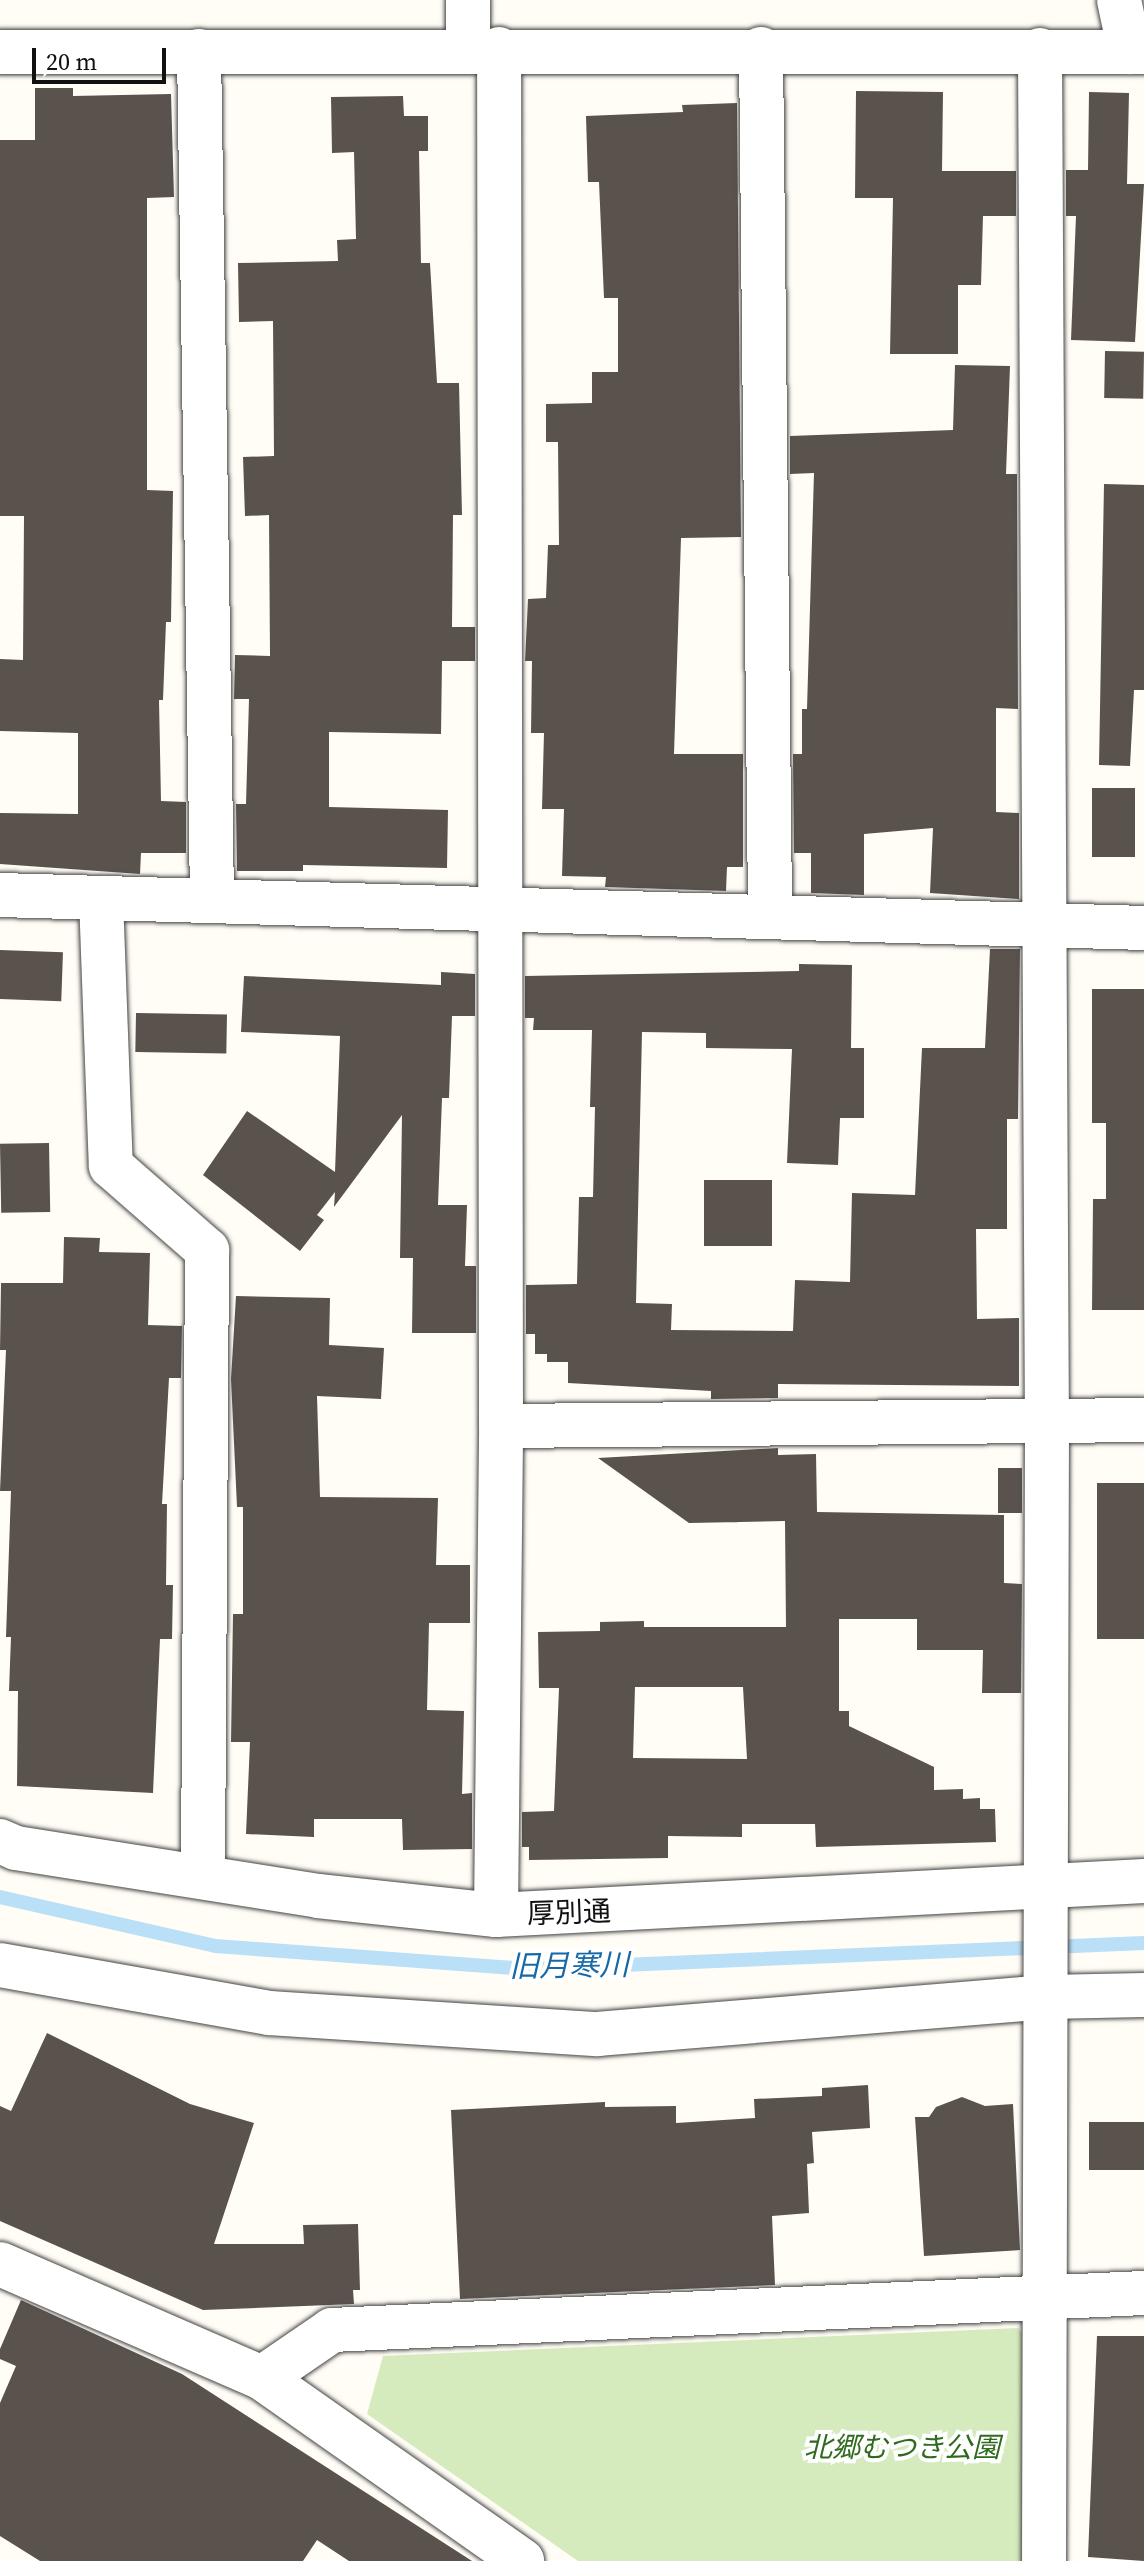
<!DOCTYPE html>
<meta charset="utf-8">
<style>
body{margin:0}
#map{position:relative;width:1144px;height:2561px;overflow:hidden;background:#fffdf5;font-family:"Source Serif 4","Noto Sans JP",serif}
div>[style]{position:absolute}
.green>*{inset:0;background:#d5ebbd}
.stream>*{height:14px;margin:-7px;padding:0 7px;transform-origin:7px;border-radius:7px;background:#b9e0f7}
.building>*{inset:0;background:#5a524d;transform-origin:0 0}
.roads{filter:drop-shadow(0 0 2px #444) drop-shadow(0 0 2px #444)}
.minor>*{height:44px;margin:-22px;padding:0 22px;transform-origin:22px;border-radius:22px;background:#fff}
span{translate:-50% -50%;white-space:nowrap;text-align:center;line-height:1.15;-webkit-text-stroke:8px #fff;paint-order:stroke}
.street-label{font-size:28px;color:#111}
.park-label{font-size:28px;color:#2f6b1f;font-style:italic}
.water-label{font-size:30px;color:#1768a6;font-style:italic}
.scale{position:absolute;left:32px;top:48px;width:134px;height:36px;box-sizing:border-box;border:4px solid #111;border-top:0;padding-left:10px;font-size:24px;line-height:28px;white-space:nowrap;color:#111;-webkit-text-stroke:6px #fff;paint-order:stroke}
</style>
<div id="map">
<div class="green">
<i style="clip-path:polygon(1018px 2328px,1035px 2348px,1031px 2561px,578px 2561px,367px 2414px,383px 2356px)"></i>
</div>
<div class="stream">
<i style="left:0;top:1897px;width:221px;rotate:12.8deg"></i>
<i style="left:215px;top:1946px;width:314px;rotate:4.2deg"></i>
<i style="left:528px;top:1969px;width:617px;rotate:-2.42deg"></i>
</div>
<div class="building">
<i style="clip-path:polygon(35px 88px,73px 88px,73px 96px,171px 94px,174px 197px,147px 198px,147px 490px,173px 491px,171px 622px,166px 622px,163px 700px,159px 700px,161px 801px,186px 802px,186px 853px,141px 853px,140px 874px,0 864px,0 813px,78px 814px,78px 733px,0 731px,0 659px,23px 660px,24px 516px,0 516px,0 140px,35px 140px)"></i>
<i style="clip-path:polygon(856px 91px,943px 92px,942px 171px,1016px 171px,1016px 216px,983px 216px,981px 285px,958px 285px,958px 354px,890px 354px,893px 198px,855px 198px)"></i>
<i style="clip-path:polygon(1089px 92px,1129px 93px,1127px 184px,1144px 184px,1135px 342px,1071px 340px,1076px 216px,1066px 216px,1066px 170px,1088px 170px)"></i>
<i style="clip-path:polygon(403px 96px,404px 116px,428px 116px,428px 151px,419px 151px,421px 263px,430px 263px,437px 383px,459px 383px,462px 515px,453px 515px,452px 627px,475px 627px,475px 661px,442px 661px,441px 734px,329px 732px,329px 807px,448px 810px,447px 868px,303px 865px,303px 871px,237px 871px,236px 804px,246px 804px,249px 699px,234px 699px,235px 655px,270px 656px,269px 515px,245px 516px,243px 457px,274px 456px,273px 321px,239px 322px,238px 263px,338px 261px,337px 240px,356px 239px,354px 152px,332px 153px,331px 97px)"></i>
<i style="clip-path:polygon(737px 103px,741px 537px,681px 538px,674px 754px,743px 754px,743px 867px,727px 867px,726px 891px,605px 887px,606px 877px,562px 876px,564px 809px,542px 809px,544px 733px,531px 733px,532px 661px,525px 661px,528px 599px,546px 598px,548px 545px,559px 545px,558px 442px,546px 442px,546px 404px,592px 403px,592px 372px,618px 372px,618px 298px,604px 298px,599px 182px,588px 182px,586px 116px,683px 112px,682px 105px)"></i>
<i style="left:1105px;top:351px;width:39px;height:47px;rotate:1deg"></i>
<i style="clip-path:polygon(955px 365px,1010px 366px,1006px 474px,1017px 474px,1018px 709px,996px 708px,996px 812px,1019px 813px,1019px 899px,930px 893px,933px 828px,864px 834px,864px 895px,811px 893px,811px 853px,794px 853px,793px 754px,802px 754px,802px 709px,807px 709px,814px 473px,790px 474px,790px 436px,953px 430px)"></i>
<i style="clip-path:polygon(1104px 484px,1144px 485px,1144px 690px,1134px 690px,1130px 766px,1099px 765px)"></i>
<i style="left:1092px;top:788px;width:43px;height:69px"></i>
<i style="clip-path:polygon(990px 949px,1020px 949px,1018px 1119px,1007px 1119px,1007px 1229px,976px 1229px,977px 1319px,1019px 1318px,1019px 1386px,778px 1384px,778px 1398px,711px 1399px,711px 1391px,568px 1383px,568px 1362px,547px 1362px,547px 1354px,535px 1354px,535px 1334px,526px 1334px,526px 1285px,577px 1284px,579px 1197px,593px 1197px,595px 1107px,590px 1107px,592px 1030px,533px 1030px,534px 1018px,525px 1018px,525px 976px,799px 971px,799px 964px,852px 965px,851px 1048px,864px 1048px,864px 1118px,840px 1118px,838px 1165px,787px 1163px,792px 1049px,706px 1048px,706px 1033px,642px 1032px,636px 1303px,672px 1304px,671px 1330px,793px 1331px,795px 1280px,850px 1282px,852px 1193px,915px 1195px,922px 1048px,985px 1048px)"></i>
<i style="left:0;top:950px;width:63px;height:49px;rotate:2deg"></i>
<i style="clip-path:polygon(441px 972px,475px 974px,475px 1016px,452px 1016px,449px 1098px,442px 1098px,438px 1205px,467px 1205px,465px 1266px,476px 1266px,476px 1333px,412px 1333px,413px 1258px,400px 1258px,402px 1115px,334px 1207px,335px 1192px,317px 1215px,324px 1220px,300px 1251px,203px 1175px,247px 1111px,335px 1172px,340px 1036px,241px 1032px,244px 976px,441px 985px)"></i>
<i style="clip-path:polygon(1092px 989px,1144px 989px,1144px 1310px,1092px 1310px,1093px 1199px,1106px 1199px,1106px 1123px,1092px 1123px)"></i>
<i style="left:136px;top:1013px;width:91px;height:39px;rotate:1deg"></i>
<i style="left:49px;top:1143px;width:69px;height:49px;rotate:89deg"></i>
<i style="left:704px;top:1180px;width:68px;height:66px"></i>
<i style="clip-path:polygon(64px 1237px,100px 1238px,99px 1252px,150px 1253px,148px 1325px,182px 1326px,181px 1378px,169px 1378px,162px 1504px,167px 1504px,166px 1585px,173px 1585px,172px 1639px,160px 1639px,153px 1793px,17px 1786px,18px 1691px,9px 1691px,11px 1637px,6px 1637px,11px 1491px,0 1491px,6px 1350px,0 1350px,1px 1283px,63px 1283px)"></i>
<i style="clip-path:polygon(236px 1296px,330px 1298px,329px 1345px,384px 1348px,381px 1399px,317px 1396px,320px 1497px,438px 1498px,436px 1565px,470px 1565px,470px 1623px,429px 1623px,427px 1710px,464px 1711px,462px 1794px,472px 1793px,472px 1849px,403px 1850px,402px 1819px,314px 1819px,314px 1837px,246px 1834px,250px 1742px,231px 1742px,233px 1614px,243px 1614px,243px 1507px,237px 1507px,231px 1379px)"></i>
<i style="clip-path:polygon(evenodd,778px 1448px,778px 1455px,816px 1454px,817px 1512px,1004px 1515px,1004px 1583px,1022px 1584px,1021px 1693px,982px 1693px,983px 1650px,917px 1650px,917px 1619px,839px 1619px,839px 1711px,849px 1711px,849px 1726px,934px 1767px,934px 1790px,963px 1789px,963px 1799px,980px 1798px,980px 1809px,995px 1809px,996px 1842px,816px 1847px,815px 1824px,742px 1824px,742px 1837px,668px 1836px,668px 1858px,529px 1860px,529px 1847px,522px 1847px,522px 1812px,554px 1811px,559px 1688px,539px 1688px,538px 1632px,600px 1631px,600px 1622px,644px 1621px,644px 1627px,786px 1627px,785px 1521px,689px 1523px,598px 1458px,778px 1448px,635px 1687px,743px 1687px,747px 1759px,633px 1758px,635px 1687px)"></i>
<i style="left:998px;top:1468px;width:24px;height:45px"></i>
<i style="left:1097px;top:1483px;width:47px;height:156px"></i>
<i style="clip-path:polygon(47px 2033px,190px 2104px,254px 2123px,214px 2244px,304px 2244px,303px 2225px,358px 2224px,360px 2290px,353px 2290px,354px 2304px,203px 2310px,0 2221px,0 2106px,11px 2111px)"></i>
<i style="clip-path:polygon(868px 2085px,870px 2128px,812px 2132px,814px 2163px,807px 2164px,809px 2213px,772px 2216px,775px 2285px,460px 2299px,451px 2110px,605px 2102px,605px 2107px,676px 2106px,676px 2123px,755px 2118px,754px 2099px,822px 2096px,822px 2088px)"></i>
<i style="clip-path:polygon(962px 2097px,985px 2106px,1013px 2104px,1020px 2250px,924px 2256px,915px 2117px,929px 2117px,936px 2107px)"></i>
<i style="left:1144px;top:2122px;width:48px;height:55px;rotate:90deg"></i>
<i style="clip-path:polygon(21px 2300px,182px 2374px,472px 2561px,349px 2561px,317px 2540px,303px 2561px,40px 2561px,0 2536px,0 2403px,16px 2366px,0 2359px,0 2349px)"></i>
<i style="clip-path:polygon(1097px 2336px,1144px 2336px,1144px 2561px,1088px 2557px)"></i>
</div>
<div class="roads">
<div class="minor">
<i style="left:1119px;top:0;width:53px;rotate:78.1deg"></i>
<i style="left:761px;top:49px;width:864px;rotate:89.4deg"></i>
<i style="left:468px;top:50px;width:50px;rotate:-90deg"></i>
<i style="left:1040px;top:50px;width:1372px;rotate:89.71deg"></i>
<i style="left:1047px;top:1422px;width:1139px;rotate:90.15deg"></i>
<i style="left:199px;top:51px;width:849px;rotate:89.12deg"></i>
<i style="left:0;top:52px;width:1144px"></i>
<i style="left:0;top:895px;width:1144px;rotate:1.65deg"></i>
<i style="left:101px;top:898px;width:268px;rotate:87.9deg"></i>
<i style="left:111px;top:1166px;width:128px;rotate:41.2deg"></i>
<i style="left:207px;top:1250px;width:627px;rotate:90.37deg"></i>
<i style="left:501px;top:1426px;width:643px;rotate:-0.53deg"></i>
<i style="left:0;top:1841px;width:17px;rotate:24deg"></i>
<i style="left:16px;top:1848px;width:306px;rotate:9deg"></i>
<i style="left:318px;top:1896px;width:179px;rotate:6.1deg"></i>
<i style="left:496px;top:1915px;width:649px;rotate:-3deg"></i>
<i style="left:496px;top:1915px;width:489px;rotate:-89.4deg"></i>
<i style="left:501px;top:1426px;width:1377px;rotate:-90.08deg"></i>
<i style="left:0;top:1965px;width:273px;rotate:10.1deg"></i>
<i style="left:269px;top:2013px;width:329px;rotate:3.7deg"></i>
<i style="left:597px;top:2034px;width:452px;rotate:-4.7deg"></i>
<i style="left:1047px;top:1997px;width:97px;rotate:-1.2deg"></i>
<i style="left:0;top:2264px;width:286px;rotate:23.5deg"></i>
<i style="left:262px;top:2378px;width:318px;rotate:35.1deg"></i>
<i style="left:262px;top:2378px;width:85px;rotate:-34.4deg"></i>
<i style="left:332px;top:2330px;width:813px;rotate:-2.61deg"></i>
</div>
</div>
<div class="street-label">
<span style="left:569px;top:1912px;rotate:-2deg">厚別通</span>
</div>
<div class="park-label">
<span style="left:902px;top:2447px">北郷むつき公園</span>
</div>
<div class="water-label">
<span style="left:569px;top:1966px;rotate:-1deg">旧月寒川</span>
</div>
<div class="scale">20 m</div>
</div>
